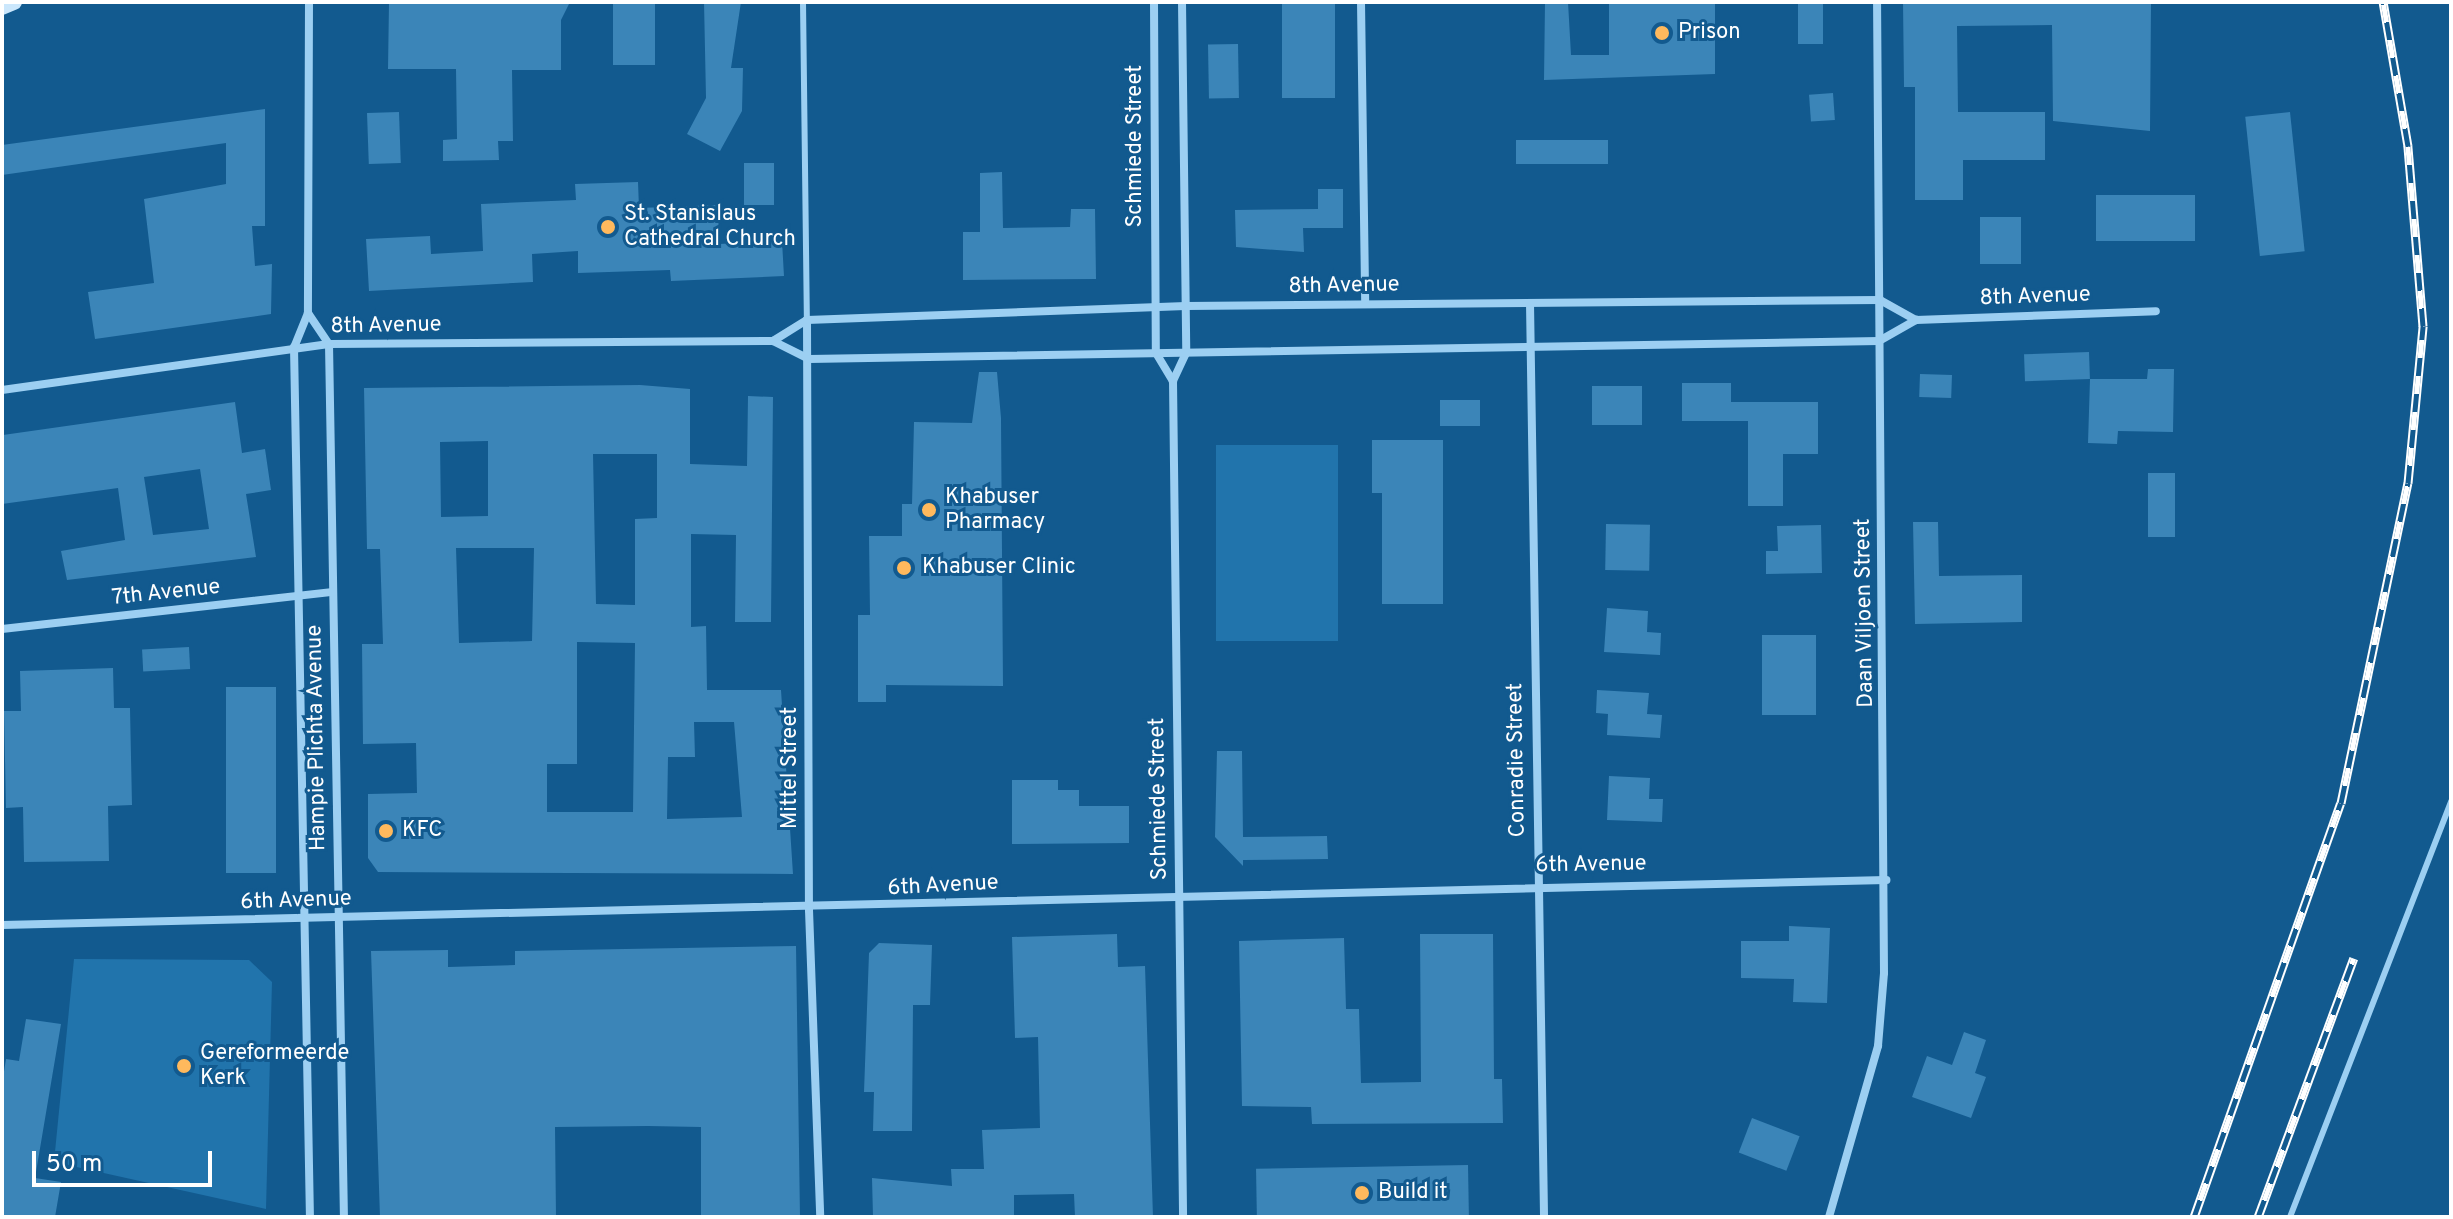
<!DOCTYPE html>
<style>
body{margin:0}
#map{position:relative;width:2453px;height:1219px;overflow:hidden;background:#125a8f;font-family:Overpass,sans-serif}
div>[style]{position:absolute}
.green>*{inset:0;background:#2174ac;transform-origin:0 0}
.building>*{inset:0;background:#3b85b8;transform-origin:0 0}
.lane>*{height:6px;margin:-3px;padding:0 3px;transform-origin:3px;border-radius:3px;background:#9ccff2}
.street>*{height:8px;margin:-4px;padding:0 4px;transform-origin:4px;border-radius:4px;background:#9ccff2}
.secondary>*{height:16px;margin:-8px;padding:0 8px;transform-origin:8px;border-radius:8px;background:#cbe7fc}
.rail>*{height:9px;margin-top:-4.5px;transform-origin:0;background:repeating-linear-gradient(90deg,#125a8f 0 18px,#fff 0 36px);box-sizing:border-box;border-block:2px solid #fff}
.dots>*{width:22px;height:22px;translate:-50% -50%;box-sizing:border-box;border:4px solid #125a8f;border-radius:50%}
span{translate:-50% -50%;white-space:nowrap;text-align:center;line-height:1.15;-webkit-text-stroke:6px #125a8f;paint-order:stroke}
.poi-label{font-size:22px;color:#fff}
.left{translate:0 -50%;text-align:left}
.street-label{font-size:22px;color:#fff}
.frame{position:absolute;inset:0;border:4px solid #fff;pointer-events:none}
.scale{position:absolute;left:32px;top:1151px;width:180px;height:36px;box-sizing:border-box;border:4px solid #fff;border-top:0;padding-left:10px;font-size:24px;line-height:28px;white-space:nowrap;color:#fff;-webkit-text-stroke:6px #125a8f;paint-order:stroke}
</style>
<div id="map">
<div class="green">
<i style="left:1216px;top:445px;width:122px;height:196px"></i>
<i style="clip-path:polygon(74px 959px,249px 960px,272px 982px,266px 1209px,54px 1162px)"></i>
</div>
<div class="building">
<i style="clip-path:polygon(389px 2px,570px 2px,561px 20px,561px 70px,512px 70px,513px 141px,498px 141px,499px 160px,443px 161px,443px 140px,457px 139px,456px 69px,388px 69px)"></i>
<i style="left:613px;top:2px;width:42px;height:63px"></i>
<i style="clip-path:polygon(704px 2px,741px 2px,731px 68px,743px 68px,742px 111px,720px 151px,687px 134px,706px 98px)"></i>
<i style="left:1282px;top:2px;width:53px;height:96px"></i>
<i style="clip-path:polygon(1545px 2px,1568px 2px,1571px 55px,1609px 55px,1609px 2px,1715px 2px,1715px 74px,1544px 80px)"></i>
<i style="left:1798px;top:2px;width:25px;height:42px"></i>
<i style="clip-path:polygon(1903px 2px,2151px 2px,2150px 131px,2053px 121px,2052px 25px,1957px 26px,1958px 112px,2045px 112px,2045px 160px,1963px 160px,1963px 200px,1915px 200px,1915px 87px,1904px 87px)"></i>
<i style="left:1238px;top:44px;width:54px;height:30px;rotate:89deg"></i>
<i style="left:1833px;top:93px;width:27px;height:24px;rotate:86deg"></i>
<i style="clip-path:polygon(265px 109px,265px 226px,252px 226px,255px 266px,272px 264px,271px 314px,95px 339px,88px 292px,154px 283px,144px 199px,226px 184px,226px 143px,2px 175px,2px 145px)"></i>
<i style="left:399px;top:112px;width:51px;height:32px;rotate:88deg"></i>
<i style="left:2290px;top:112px;width:140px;height:45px;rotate:84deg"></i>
<i style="left:1608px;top:140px;width:24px;height:92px;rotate:90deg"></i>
<i style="left:744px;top:163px;width:30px;height:42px"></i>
<i style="clip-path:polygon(1002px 172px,1003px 228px,1070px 227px,1071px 209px,1095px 209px,1096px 279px,963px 280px,963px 232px,980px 232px,980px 173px)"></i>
<i style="clip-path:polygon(638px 182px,639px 208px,718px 205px,719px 244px,782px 241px,784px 276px,671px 281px,670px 270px,578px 273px,578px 251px,532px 254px,533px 282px,369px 291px,366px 239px,430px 236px,431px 254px,483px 251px,481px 204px,576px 200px,575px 184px)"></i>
<i style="clip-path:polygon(1318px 189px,1343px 189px,1343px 228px,1303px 228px,1304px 252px,1236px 247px,1235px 210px,1318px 209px)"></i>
<i style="left:2096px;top:195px;width:99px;height:46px"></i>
<i style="left:1980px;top:217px;width:41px;height:47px"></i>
<i style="left:2089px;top:352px;width:27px;height:65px;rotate:88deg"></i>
<i style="clip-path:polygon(2148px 369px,2174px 369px,2173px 432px,2118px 431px,2117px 444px,2088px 443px,2090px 379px,2147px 379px)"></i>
<i style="clip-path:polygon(979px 372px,997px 372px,1001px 418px,1003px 686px,886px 685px,886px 702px,858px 702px,858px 615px,870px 615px,869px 536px,902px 536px,902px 504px,912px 504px,914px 422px,972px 423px)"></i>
<i style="left:1920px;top:374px;width:32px;height:23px;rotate:2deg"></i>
<i style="clip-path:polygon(1682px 383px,1731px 383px,1731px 402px,1818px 402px,1818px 454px,1783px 454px,1783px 506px,1748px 506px,1748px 421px,1682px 421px)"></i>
<i style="clip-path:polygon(evenodd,640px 385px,690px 389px,690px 464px,747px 466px,748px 396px,773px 397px,771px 622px,735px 622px,736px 535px,691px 534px,691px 627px,706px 626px,707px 690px,781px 690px,793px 874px,378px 872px,368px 858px,368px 794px,417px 793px,416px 743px,363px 744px,362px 644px,383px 644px,380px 549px,367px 549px,364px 388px,640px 385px,488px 441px,488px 516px,441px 517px,440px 442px,488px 441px,640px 385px,593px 454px,657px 454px,657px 518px,635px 519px,635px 605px,596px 604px,593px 454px,640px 385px,456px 548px,534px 548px,532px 641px,459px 643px,456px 548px,640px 385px,577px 642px,635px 643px,633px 812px,547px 812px,547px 764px,577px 764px,577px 642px,640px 385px,694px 722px,734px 722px,742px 817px,667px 819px,668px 757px,695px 757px,694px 722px)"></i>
<i style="left:1592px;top:386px;width:50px;height:39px"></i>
<i style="left:1440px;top:400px;width:40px;height:26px"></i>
<i style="clip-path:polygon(evenodd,235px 402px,242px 453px,265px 449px,271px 490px,246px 494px,256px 557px,67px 580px,61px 551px,125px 540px,118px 488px,2px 504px,3px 435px,235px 402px,200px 469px,209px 529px,153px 535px,144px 477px,200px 469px)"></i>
<i style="clip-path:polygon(1372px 440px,1443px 440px,1443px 604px,1382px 604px,1382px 493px,1372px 493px)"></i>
<i style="left:2148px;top:473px;width:27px;height:64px"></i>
<i style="clip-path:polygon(1913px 522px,1938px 522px,1939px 576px,2022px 575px,2022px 622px,1915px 624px)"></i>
<i style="left:1606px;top:524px;width:44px;height:46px;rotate:1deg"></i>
<i style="clip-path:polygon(1821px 525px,1822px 573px,1766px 574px,1766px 551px,1778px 551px,1777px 526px)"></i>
<i style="clip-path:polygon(1607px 608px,1648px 611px,1647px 632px,1661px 633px,1660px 655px,1604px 652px)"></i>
<i style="left:1762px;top:635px;width:54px;height:80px"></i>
<i style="left:189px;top:647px;width:22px;height:47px;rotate:87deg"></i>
<i style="clip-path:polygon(113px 668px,114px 708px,130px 708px,132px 805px,108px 806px,109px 861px,24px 862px,23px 807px,6px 808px,4px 711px,21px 711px,20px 671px)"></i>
<i style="left:226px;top:687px;width:50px;height:186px"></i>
<i style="clip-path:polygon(1597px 690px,1649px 693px,1647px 714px,1662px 715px,1660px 738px,1607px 735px,1608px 714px,1596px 713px)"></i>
<i style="clip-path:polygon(1217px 751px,1242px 751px,1243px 837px,1327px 836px,1328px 859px,1243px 860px,1243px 866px,1215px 837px)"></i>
<i style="clip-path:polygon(1609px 776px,1650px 778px,1649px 799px,1663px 799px,1662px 822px,1607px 820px)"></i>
<i style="clip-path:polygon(1012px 780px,1058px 780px,1058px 790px,1079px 790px,1079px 806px,1129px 806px,1129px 843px,1012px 844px)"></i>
<i style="clip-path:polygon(1789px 926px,1830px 928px,1827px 1003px,1793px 1002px,1794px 979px,1741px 978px,1741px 941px,1789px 941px)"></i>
<i style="clip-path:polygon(1117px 934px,1118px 967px,1145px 966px,1153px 1217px,1075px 1217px,1074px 1194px,1014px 1195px,1014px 1217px,873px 1217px,872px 1178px,952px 1186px,951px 1169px,984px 1169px,982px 1130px,1040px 1128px,1038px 1037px,1015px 1038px,1012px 937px)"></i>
<i style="clip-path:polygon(1420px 934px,1493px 934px,1494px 1079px,1502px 1079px,1503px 1123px,1312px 1124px,1311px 1107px,1242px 1106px,1239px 941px,1344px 938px,1346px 1009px,1359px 1009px,1361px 1083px,1421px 1082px)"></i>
<i style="clip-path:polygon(879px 943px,932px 945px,930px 1005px,913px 1005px,912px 1131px,873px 1131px,874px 1092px,864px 1092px,869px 953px)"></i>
<i style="clip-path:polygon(796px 946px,800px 1217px,701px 1217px,701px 1127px,648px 1126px,555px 1127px,556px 1217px,380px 1217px,371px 951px,448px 950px,448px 967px,515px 965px,515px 951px)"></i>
<i style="clip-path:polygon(26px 1019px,61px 1024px,35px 1178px,61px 1182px,55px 1217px,2px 1217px,2px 1084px,6px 1059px,19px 1061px)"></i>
<i style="clip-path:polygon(1964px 1032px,1986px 1040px,1975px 1073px,1986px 1077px,1971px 1118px,1912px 1097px,1927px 1056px,1952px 1065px)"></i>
<i style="left:1752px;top:1118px;width:51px;height:37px;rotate:21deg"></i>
<i style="left:1468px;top:1165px;width:52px;height:212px;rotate:89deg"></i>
</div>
<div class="lane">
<i style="left:803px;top:2px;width:318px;rotate:89.3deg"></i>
<i style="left:2290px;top:1217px;width:446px;rotate:-68.8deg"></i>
</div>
<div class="street">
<i style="left:309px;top:2px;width:311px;rotate:90.2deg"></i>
<i style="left:308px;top:313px;width:37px;rotate:112deg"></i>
<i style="left:294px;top:347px;width:870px;rotate:88.95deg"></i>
<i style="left:1154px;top:2px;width:351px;rotate:89.7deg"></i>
<i style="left:1156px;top:353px;width:33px;rotate:59deg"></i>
<i style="left:1182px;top:2px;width:351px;rotate:89.3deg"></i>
<i style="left:1186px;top:353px;width:31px;rotate:115deg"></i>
<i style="left:1173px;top:381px;width:836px;rotate:89.31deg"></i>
<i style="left:1361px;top:2px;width:302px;rotate:89.2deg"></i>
<i style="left:1530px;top:303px;width:914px;rotate:89.12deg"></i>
<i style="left:308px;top:313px;width:37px;rotate:56deg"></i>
<i style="left:329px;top:344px;width:873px;rotate:89.02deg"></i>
<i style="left:807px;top:320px;width:590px;rotate:89.81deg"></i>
<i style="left:809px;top:910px;width:307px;rotate:87.9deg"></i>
<i style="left:773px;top:341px;width:40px;rotate:-32deg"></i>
<i style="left:807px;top:320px;width:379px;rotate:-2.1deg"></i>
<i style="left:1186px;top:306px;width:694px;rotate:-0.5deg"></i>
<i style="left:1880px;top:300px;width:41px;rotate:29.1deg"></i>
<i style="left:2px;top:390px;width:330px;rotate:-8deg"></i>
<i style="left:329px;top:344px;width:444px;rotate:-0.4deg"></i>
<i style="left:773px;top:341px;width:40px;rotate:26.6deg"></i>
<i style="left:809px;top:359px;width:1070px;rotate:-0.96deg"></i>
<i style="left:1879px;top:341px;width:43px;rotate:-29.6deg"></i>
<i style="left:1916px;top:320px;width:240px;rotate:-2.1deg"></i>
<i style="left:2px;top:629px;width:333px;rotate:-6.4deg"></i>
<i style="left:2px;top:925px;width:1885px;rotate:-1.37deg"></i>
<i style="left:1829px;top:1217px;width:178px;rotate:-74deg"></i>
<i style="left:1878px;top:1046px;width:73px;rotate:-85.3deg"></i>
<i style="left:1884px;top:973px;width:971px;rotate:-90.41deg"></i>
</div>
<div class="secondary">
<i style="left:2px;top:7px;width:13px;rotate:-23deg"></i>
</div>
<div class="rail">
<i style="left:2194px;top:1217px;width:439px;rotate:-70.5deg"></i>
<i style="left:2341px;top:803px;width:327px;rotate:-78.2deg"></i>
<i style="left:2408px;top:483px;width:158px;rotate:-84.5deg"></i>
<i style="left:2423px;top:326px;width:181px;rotate:-94.8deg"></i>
<i style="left:2408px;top:146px;width:146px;rotate:-99.8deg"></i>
<i style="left:2258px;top:1217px;width:276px;rotate:-69.7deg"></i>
</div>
<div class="dots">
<i style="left:1662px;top:33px;background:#ffb95d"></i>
<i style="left:608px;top:227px;background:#ffb95d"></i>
<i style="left:929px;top:510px;background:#ffb95d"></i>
<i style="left:904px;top:568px;background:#ffb95d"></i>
<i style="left:386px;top:831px;background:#ffb95d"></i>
<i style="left:184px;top:1066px;background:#ffb95d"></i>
<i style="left:1362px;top:1193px;background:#ffb95d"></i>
</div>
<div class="poi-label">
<span class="left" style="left:1678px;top:33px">Prison</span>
<span class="left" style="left:624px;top:227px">St. Stanislaus<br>Cathedral Church</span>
<span class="left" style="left:945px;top:510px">Khabuser<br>Pharmacy</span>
<span class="left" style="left:922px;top:568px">Khabuser Clinic</span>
<span class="left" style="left:402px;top:831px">KFC</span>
<span class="left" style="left:200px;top:1066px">Gereformeerde<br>Kerk</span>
<span class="left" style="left:1378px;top:1193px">Build it</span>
</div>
<div class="street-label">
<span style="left:1136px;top:146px;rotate:-90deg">Schmiede Street</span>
<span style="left:1344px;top:286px;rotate:-1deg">8th Avenue</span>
<span style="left:2035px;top:297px;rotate:-2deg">8th Avenue</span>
<span style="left:386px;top:326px;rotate:-1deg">8th Avenue</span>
<span style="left:166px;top:593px;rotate:-6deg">7th Avenue</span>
<span style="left:1865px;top:613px;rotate:-91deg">Daan Viljoen Street</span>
<span style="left:317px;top:738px;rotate:-91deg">Hampie Plichta Avenue</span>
<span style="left:1517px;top:760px;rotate:-91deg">Conradie Street</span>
<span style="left:791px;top:768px;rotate:-90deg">Mittel Street</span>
<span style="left:1159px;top:799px;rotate:-91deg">Schmiede Street</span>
<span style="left:1591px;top:865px;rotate:-1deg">6th Avenue</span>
<span style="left:943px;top:886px;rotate:-3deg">6th Avenue</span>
<span style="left:296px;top:901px;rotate:-2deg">6th Avenue</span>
</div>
<div class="frame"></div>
<div class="scale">50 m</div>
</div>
